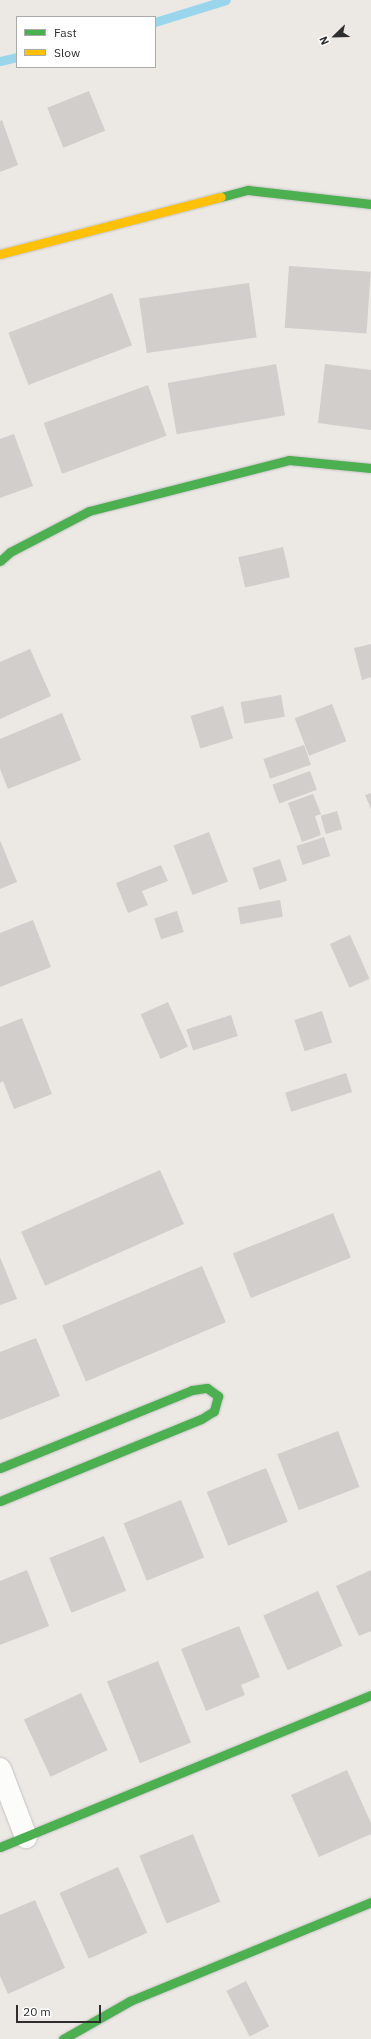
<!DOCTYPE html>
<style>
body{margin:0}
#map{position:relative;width:371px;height:2039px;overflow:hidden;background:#ece8e4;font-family:"IBM Plex Sans",sans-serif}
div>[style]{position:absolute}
.stream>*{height:9px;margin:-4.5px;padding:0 4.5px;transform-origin:4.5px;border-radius:4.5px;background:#99d6ec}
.building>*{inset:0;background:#d1cecb;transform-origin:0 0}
.roads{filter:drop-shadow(0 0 1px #c5c4c5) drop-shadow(0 0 1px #c5c4c5)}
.street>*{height:22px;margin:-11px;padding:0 11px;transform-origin:11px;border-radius:11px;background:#fcfcfb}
.fast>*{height:9px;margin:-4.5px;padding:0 4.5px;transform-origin:4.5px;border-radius:4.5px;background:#4caf50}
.slow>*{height:9px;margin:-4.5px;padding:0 4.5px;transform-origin:4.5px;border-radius:4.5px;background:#ffc107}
span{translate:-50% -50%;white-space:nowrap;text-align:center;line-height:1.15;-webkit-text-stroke:4px #fff;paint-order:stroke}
.legend{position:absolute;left:16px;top:16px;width:140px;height:52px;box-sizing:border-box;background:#fff;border:1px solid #ababab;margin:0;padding:5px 7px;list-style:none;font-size:12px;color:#2e2e2e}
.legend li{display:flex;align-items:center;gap:8px;height:20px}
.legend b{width:20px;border:1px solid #ababab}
.north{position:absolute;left:315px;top:16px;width:40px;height:40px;-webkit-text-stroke:3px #fff;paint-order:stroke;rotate:247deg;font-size:11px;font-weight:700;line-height:16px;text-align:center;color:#2e2e2e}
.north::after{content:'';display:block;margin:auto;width:14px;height:18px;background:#2e2e2e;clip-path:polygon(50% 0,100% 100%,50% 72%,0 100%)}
.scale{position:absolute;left:16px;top:2005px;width:85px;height:18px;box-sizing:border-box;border:2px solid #2e2e2e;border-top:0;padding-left:5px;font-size:12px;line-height:14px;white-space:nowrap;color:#2e2e2e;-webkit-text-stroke:3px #fff;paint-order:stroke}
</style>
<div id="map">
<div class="stream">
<i style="left:155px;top:22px;width:74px;rotate:-17.2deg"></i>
<i style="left:0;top:61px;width:17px;rotate:-13deg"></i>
</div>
<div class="building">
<i style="left:89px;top:91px;width:43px;height:45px;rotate:68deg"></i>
<i style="clip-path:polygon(2px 120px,18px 165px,0 172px,0 121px)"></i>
<i style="left:289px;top:266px;width:82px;height:62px;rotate:4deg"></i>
<i style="left:249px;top:283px;width:55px;height:111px;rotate:82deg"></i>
<i style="left:112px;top:293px;width:56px;height:111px;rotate:69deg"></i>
<i style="left:276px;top:364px;width:52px;height:110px;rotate:80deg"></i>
<i style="clip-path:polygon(325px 364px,371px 370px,371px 430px,318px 423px)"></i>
<i style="left:148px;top:385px;width:54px;height:111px;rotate:70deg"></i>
<i style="clip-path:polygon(14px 434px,33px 486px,0 498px,0 439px)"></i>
<i style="left:283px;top:547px;width:31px;height:46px;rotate:77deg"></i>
<i style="clip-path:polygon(371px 644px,371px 677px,362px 680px,354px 648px)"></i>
<i style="clip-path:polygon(30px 649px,51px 696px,0 719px,0 662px)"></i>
<i style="left:281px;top:695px;width:22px;height:41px;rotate:80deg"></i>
<i style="left:332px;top:704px;width:40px;height:40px;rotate:69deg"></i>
<i style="left:223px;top:706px;width:34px;height:34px;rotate:73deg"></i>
<i style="clip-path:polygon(62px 713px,81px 760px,8px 789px,0 769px,0 739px)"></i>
<i style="left:304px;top:745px;width:21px;height:43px;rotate:71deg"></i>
<i style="left:310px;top:771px;width:20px;height:40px;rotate:70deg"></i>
<i style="clip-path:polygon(371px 793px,371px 809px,365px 795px)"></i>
<i style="clip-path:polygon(313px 794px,321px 814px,315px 816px,321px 835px,302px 842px,288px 803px)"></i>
<i style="left:337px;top:811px;width:19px;height:17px;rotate:74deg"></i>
<i style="left:209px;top:832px;width:53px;height:38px;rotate:69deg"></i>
<i style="left:324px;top:837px;width:20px;height:29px;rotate:72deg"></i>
<i style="clip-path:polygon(0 840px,17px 882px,0 889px)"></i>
<i style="left:280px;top:859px;width:23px;height:29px;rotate:72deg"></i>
<i style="clip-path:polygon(161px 865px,168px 881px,142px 891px,148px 905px,128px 913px,116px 883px)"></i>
<i style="left:280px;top:900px;width:17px;height:43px;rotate:80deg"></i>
<i style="left:177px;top:911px;width:22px;height:24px;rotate:72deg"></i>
<i style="clip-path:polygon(33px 920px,51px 967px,0 987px,0 933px)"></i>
<i style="left:350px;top:935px;width:48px;height:22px;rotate:66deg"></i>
<i style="left:168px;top:1002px;width:49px;height:30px;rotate:66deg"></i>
<i style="left:322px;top:1011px;width:33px;height:29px;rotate:72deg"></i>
<i style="left:231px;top:1015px;width:22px;height:47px;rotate:72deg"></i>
<i style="clip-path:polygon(22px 1018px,52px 1094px,14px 1109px,3px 1081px,0 1083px,0 1027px)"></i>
<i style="left:346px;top:1073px;width:20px;height:64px;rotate:72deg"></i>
<i style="left:160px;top:1170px;width:59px;height:152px;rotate:66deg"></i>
<i style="left:333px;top:1213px;width:48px;height:108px;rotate:68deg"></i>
<i style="clip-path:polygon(0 1257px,17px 1299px,0 1305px)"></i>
<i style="left:202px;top:1266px;width:61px;height:152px;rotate:67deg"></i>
<i style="clip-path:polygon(36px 1338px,60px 1396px,0 1420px,0 1352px)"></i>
<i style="left:338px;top:1431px;width:60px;height:65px;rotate:69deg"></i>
<i style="left:266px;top:1468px;width:58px;height:64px;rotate:68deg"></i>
<i style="left:181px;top:1500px;width:62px;height:62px;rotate:68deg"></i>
<i style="left:104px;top:1536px;width:59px;height:59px;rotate:68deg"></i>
<i style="clip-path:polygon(27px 1570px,49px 1626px,0 1645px,0 1581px)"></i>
<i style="clip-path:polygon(371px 1570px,371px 1631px,359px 1636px,336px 1586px)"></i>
<i style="left:318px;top:1591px;width:60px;height:60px;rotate:66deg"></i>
<i style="clip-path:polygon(239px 1626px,260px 1677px,241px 1685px,245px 1695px,206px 1711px,181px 1649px)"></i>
<i style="left:158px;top:1661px;width:88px;height:55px;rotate:68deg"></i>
<i style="left:81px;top:1693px;width:63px;height:63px;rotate:65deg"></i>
<i style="clip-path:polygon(347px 1770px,371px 1823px,371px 1834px,319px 1857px,291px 1795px)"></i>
<i style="left:193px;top:1834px;width:73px;height:58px;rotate:68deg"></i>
<i style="left:118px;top:1867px;width:72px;height:64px;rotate:66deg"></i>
<i style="clip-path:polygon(35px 1900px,65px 1968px,8px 1994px,0 1976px,0 1915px)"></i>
<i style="left:246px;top:1981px;width:51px;height:22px;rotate:63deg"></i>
</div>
<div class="roads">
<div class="street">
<i style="left:0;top:1769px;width:73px;rotate:69.1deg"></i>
</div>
<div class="fast">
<i style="left:221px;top:197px;width:28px;rotate:-15deg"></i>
<i style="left:248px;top:190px;width:124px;rotate:6.5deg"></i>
<i style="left:0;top:561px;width:13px;rotate:-42deg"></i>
<i style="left:10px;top:552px;width:89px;rotate:-27.4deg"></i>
<i style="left:89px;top:511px;width:206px;rotate:-14.3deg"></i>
<i style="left:289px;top:460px;width:82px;rotate:5.6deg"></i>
<i style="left:0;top:1468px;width:207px;rotate:-22.1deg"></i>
<i style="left:192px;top:1390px;width:15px;rotate:-8deg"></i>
<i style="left:207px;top:1388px;width:14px;rotate:36deg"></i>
<i style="left:218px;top:1396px;width:16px;rotate:105deg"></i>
<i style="left:214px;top:1411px;width:15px;rotate:148deg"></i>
<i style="left:201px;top:1419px;width:217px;rotate:157.8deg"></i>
<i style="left:0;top:1847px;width:401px;rotate:-22.3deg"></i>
<i style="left:63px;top:2039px;width:77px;rotate:-29.6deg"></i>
<i style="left:130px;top:2001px;width:261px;rotate:-22.3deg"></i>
</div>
<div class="slow">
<i style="left:0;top:254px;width:228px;rotate:-14.5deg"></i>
</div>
</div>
<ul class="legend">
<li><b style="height:5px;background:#4caf50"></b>Fast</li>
<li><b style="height:5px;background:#ffc107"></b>Slow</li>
</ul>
<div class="north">N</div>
<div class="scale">20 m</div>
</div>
